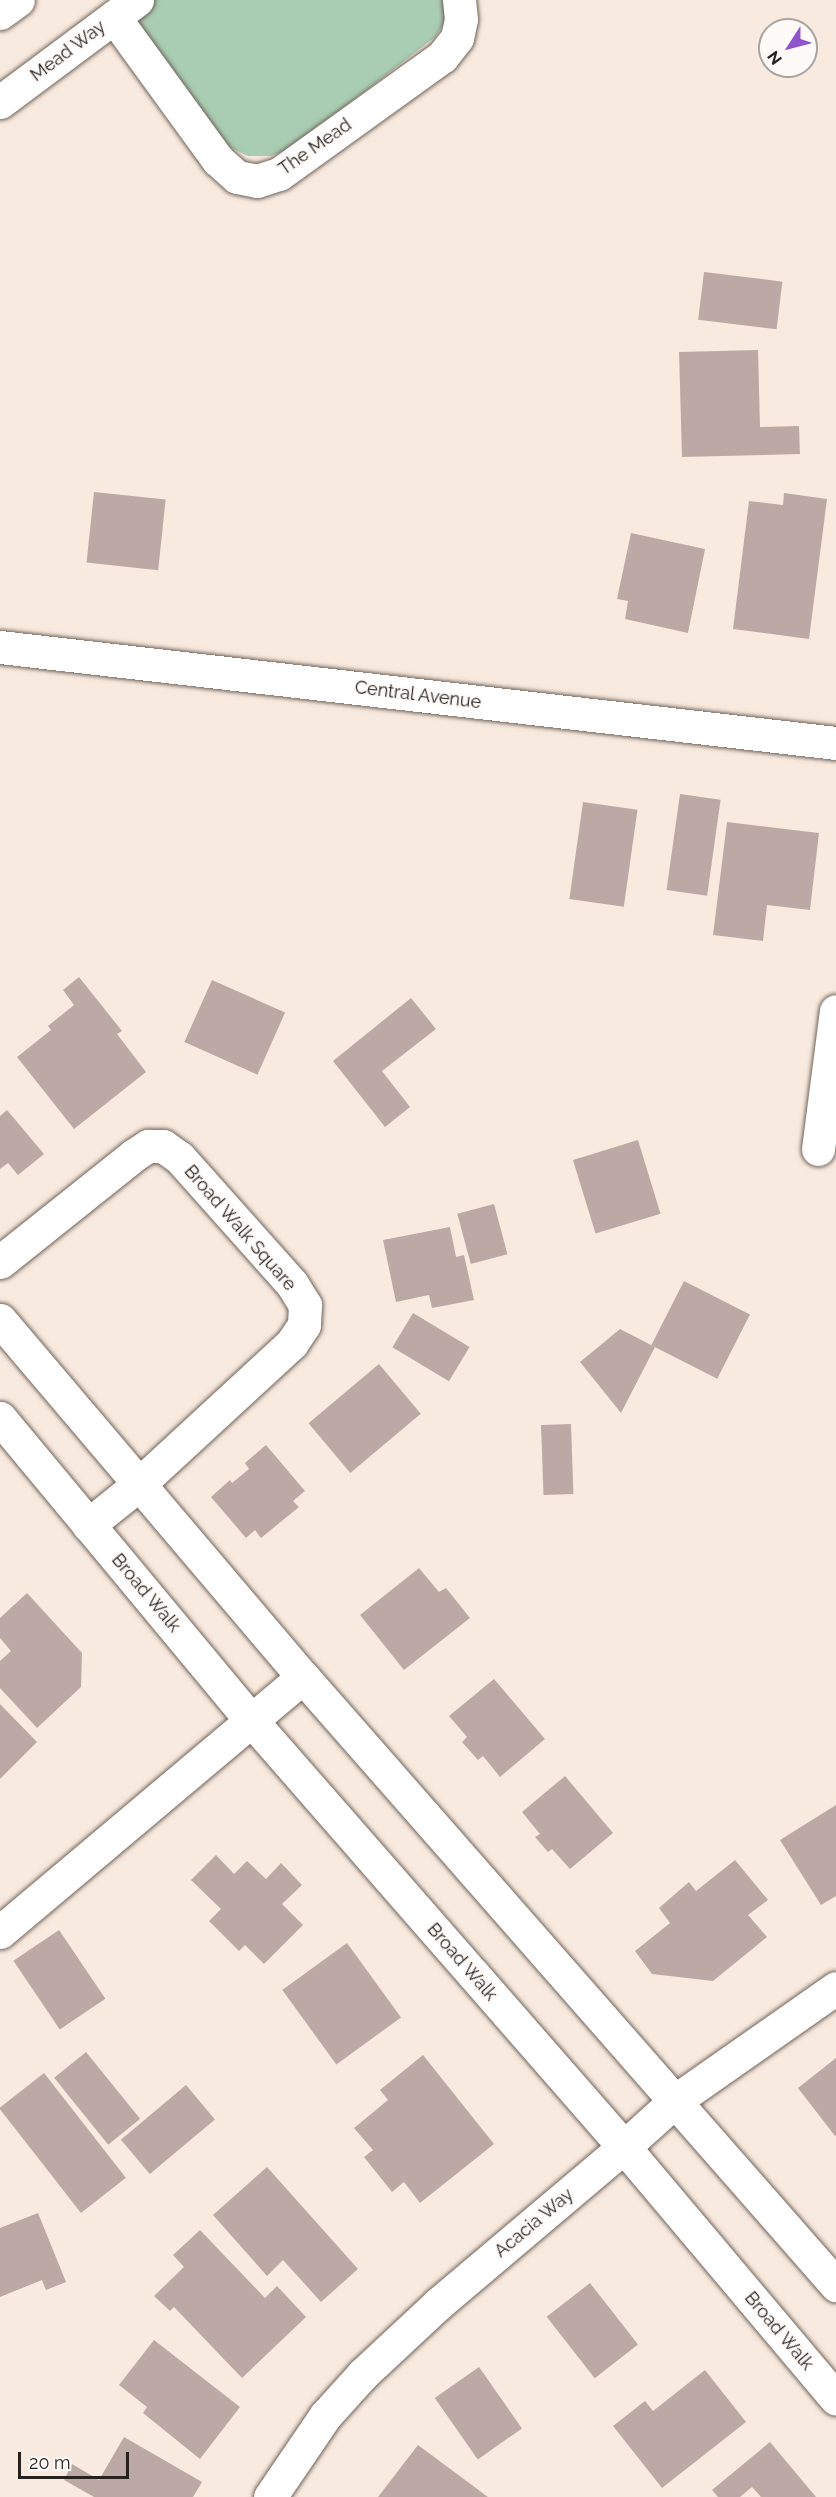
<!DOCTYPE html>
<style>
body{margin:0}
#map{position:relative;width:836px;height:2497px;overflow:hidden;background:#f9eadf;font-family:Raleway,sans-serif}
div>[style]{position:absolute}
.green>*{inset:0;background:#a9cdb3}
.building>*{inset:0;background:#bca9a6;transform-origin:0 0}
.roads{filter:drop-shadow(0 0 2px #6f6359) drop-shadow(0 0 2px #6f6359)}
.minor>*{height:33px;margin:-16.5px;padding:0 16.5px;transform-origin:16.5px;border-radius:16.5px;background:#fff}
span{translate:-50% -50%;white-space:nowrap;text-align:center;line-height:1.15;-webkit-text-stroke:4.5px #fdfaf8;paint-order:stroke}
.street-label{font-size:18px;color:#28221e}
.north{position:absolute;left:758px;top:18px;width:60px;height:60px;box-sizing:border-box;background:#fdfaf8;border:2px solid #a8a4a1;border-radius:50%;rotate:234deg;font-size:16px;font-weight:700;line-height:24px;text-align:center;color:#28221e}
.north::after{content:'';display:block;margin:auto;width:21px;height:27px;background:#8f54cb;clip-path:polygon(50% 0,100% 100%,50% 72%,0 100%)}
.scale{position:absolute;left:18px;top:2452px;width:111px;height:27px;box-sizing:border-box;border:3px solid #28221e;border-top:0;padding-left:8px;font-size:18px;line-height:21px;white-space:nowrap;color:#28221e;-webkit-text-stroke:4px #fdfaf8;paint-order:stroke}
</style>
<div id="map">
<div class="green">
<i style="clip-path:polygon(152px 0,449px 0,446px 21px,435px 37px,289px 150px,270px 156px,248px 156px,227px 146px,135px 26px,139px 10px)"></i>
</div>
<div class="building">
<i style="left:704px;top:272px;width:79px;height:48px;rotate:7deg"></i>
<i style="clip-path:polygon(758px 350px,760px 427px,799px 426px,800px 454px,682px 457px,679px 352px)"></i>
<i style="left:94px;top:492px;width:72px;height:71px;rotate:6deg"></i>
<i style="clip-path:polygon(784px 493px,827px 499px,809px 639px,733px 629px,749px 501px,783px 505px)"></i>
<i style="clip-path:polygon(631px 533px,705px 549px,688px 633px,625px 619px,628px 601px,617px 599px)"></i>
<i style="left:680px;top:794px;width:41px;height:97px;rotate:8deg"></i>
<i style="left:583px;top:802px;width:55px;height:98px;rotate:8deg"></i>
<i style="clip-path:polygon(727px 822px,819px 833px,810px 910px,767px 905px,763px 941px,713px 935px)"></i>
<i style="clip-path:polygon(79px 977px,122px 1031px,117px 1034px,146px 1072px,74px 1129px,17px 1057px,51px 1030px,48px 1026px,74px 1005px,63px 990px)"></i>
<i style="left:212px;top:980px;width:80px;height:68px;rotate:24deg"></i>
<i style="clip-path:polygon(411px 998px,436px 1029px,382px 1071px,410px 1107px,385px 1127px,333px 1061px)"></i>
<i style="clip-path:polygon(7px 1110px,44px 1154px,18px 1175px,8px 1163px,0 1169px,0 1116px)"></i>
<i style="left:638px;top:1140px;width:77px;height:68px;rotate:73deg"></i>
<i style="left:494px;top:1204px;width:52px;height:38px;rotate:75deg"></i>
<i style="clip-path:polygon(450px 1227px,456px 1257px,464px 1255px,474px 1300px,432px 1308px,429px 1295px,396px 1302px,383px 1240px)"></i>
<i style="left:684px;top:1281px;width:74px;height:72px;rotate:27deg"></i>
<i style="left:413px;top:1313px;width:66px;height:40px;rotate:31deg"></i>
<i style="clip-path:polygon(620px 1329px,655px 1347px,621px 1413px,580px 1362px)"></i>
<i style="left:379px;top:1364px;width:65px;height:92px;rotate:50deg"></i>
<i style="left:571px;top:1424px;width:70px;height:30px;rotate:88deg"></i>
<i style="clip-path:polygon(266px 1445px,305px 1491px,293px 1501px,299px 1507px,261px 1538px,255px 1530px,246px 1538px,211px 1497px,230px 1480px,232px 1483px,249px 1469px,245px 1463px)"></i>
<i style="clip-path:polygon(419px 1568px,439px 1592px,446px 1588px,470px 1618px,404px 1670px,360px 1615px)"></i>
<i style="clip-path:polygon(27px 1593px,82px 1653px,81px 1687px,37px 1728px,0 1688px,0 1661px,11px 1651px,0 1638px,0 1618px)"></i>
<i style="clip-path:polygon(494px 1679px,545px 1739px,500px 1777px,483px 1756px,478px 1760px,462px 1742px,467px 1737px,449px 1716px)"></i>
<i style="clip-path:polygon(0 1704px,37px 1742px,0 1779px)"></i>
<i style="clip-path:polygon(565px 1776px,613px 1833px,570px 1869px,552px 1849px,548px 1852px,535px 1837px,540px 1834px,522px 1812px)"></i>
<i style="clip-path:polygon(836px 1805px,836px 1896px,821px 1905px,780px 1840px)"></i>
<i style="clip-path:polygon(216px 1855px,234px 1874px,247px 1861px,266px 1879px,281px 1863px,302px 1885px,282px 1904px,303px 1925px,264px 1964px,245px 1945px,239px 1951px,209px 1921px,221px 1909px,191px 1880px)"></i>
<i style="clip-path:polygon(735px 1860px,768px 1900px,748px 1915px,767px 1937px,713px 1981px,652px 1974px,635px 1951px,670px 1923px,659px 1908px,689px 1882px,696px 1891px)"></i>
<i style="left:59px;top:1930px;width:83px;height:55px;rotate:56deg"></i>
<i style="left:347px;top:1943px;width:92px;height:80px;rotate:54deg"></i>
<i style="left:86px;top:2052px;width:86px;height:41px;rotate:51deg"></i>
<i style="clip-path:polygon(423px 2055px,494px 2144px,420px 2203px,404px 2182px,392px 2192px,364px 2157px,373px 2150px,354px 2128px,388px 2100px,380px 2090px)"></i>
<i style="clip-path:polygon(836px 2058px,836px 2135px,835px 2136px,798px 2088px)"></i>
<i style="left:44px;top:2073px;width:133px;height:57px;rotate:52deg"></i>
<i style="left:186px;top:2085px;width:45px;height:85px;rotate:50deg"></i>
<i style="clip-path:polygon(267px 2167px,358px 2269px,321px 2302px,283px 2260px,267px 2276px,213px 2215px)"></i>
<i style="clip-path:polygon(38px 2213px,66px 2282px,46px 2290px,42px 2280px,0 2297px,0 2228px)"></i>
<i style="clip-path:polygon(200px 2230px,265px 2298px,277px 2286px,306px 2317px,242px 2378px,174px 2307px,170px 2311px,154px 2296px,184px 2267px,173px 2255px)"></i>
<i style="left:590px;top:2283px;width:78px;height:55px;rotate:52deg"></i>
<i style="clip-path:polygon(154px 2340px,240px 2407px,200px 2459px,143px 2413px,147px 2407px,119px 2385px)"></i>
<i style="left:479px;top:2367px;width:75px;height:54px;rotate:55deg"></i>
<i style="clip-path:polygon(705px 2370px,746px 2422px,662px 2488px,613px 2426px,645px 2401px,653px 2411px)"></i>
<i style="clip-path:polygon(124px 2437px,202px 2482px,193px 2497px,94px 2497px,64px 2480px,72px 2464px,99px 2480px)"></i>
<i style="clip-path:polygon(770px 2442px,816px 2497px,761px 2497px,752px 2487px,740px 2497px,718px 2497px,712px 2490px)"></i>
<i style="clip-path:polygon(418px 2445px,488px 2497px,378px 2497px)"></i>
</div>
<div class="roads">
<div class="minor">
<i style="left:0;top:13px;width:22px;rotate:-36deg"></i>
<i style="left:114px;top:17px;width:177px;rotate:54deg"></i>
<i style="left:218px;top:160px;width:25px;rotate:42deg"></i>
<i style="left:237px;top:177px;width:20px;rotate:11deg"></i>
<i style="left:257px;top:181px;width:23px;rotate:-18deg"></i>
<i style="left:279px;top:174px;width:201px;rotate:-35.7deg"></i>
<i style="left:442px;top:57px;width:24px;rotate:-52deg"></i>
<i style="left:457px;top:38px;width:19px;rotate:-78deg"></i>
<i style="left:461px;top:19px;width:19px;rotate:-96deg"></i>
<i style="left:0;top:102px;width:171px;rotate:-36.7deg"></i>
<i style="left:0;top:647px;width:841px;rotate:6.55deg"></i>
<i style="left:818px;top:1149px;width:139px;rotate:-82.6deg"></i>
<i style="left:0;top:1262px;width:171px;rotate:-38.6deg"></i>
<i style="left:134px;top:1155px;width:17px;rotate:-33deg"></i>
<i style="left:148px;top:1146px;width:15px"></i>
<i style="left:163px;top:1146px;width:19px;rotate:35deg"></i>
<i style="left:179px;top:1157px;width:170px;rotate:48.3deg"></i>
<i style="left:292px;top:1284px;width:25px;rotate:58deg"></i>
<i style="left:305px;top:1305px;width:20px;rotate:93deg"></i>
<i style="left:304px;top:1325px;width:22px;rotate:124deg"></i>
<i style="left:292px;top:1343px;width:209px;rotate:137.3deg"></i>
<i style="left:138px;top:1485px;width:64px;rotate:141.3deg"></i>
<i style="left:0;top:1320px;width:468px;rotate:49.7deg"></i>
<i style="left:303px;top:1677px;width:809px;rotate:48.76deg"></i>
<i style="left:0;top:1418px;width:394px;rotate:50.3deg"></i>
<i style="left:252px;top:1721px;width:566px;rotate:48.87deg"></i>
<i style="left:624px;top:2147px;width:329px;rotate:49.9deg"></i>
<i style="left:0;top:1932px;width:396px;rotate:-40.1deg"></i>
<i style="left:270px;top:2497px;width:98px;rotate:-55.8deg"></i>
<i style="left:325px;top:2416px;width:57px;rotate:-47.9deg"></i>
<i style="left:363px;top:2374px;width:103px;rotate:-43deg"></i>
<i style="left:438px;top:2304px;width:243px;rotate:-40.2deg"></i>
<i style="left:624px;top:2147px;width:70px;rotate:-42.1deg"></i>
<i style="left:676px;top:2100px;width:195px;rotate:-35deg"></i>
</div>
</div>
<div class="street-label">
<span style="left:68px;top:51px;rotate:-37deg">Mead Way</span>
<span style="left:315px;top:147px;rotate:-35deg">The Mead</span>
<span style="left:418px;top:695px;rotate:7deg">Central Avenue</span>
<span style="left:240px;top:1228px;rotate:49deg">Broad Walk Square</span>
<span style="left:146px;top:1593px;rotate:50deg">Broad Walk</span>
<span style="left:462px;top:1962px;rotate:49deg">Broad Walk</span>
<span style="left:534px;top:2223px;rotate:-40deg">Acacia Way</span>
<span style="left:779px;top:2331px;rotate:50deg">Broad Walk</span>
</div>
<div class="north">N</div>
<div class="scale">20 m</div>
</div>
